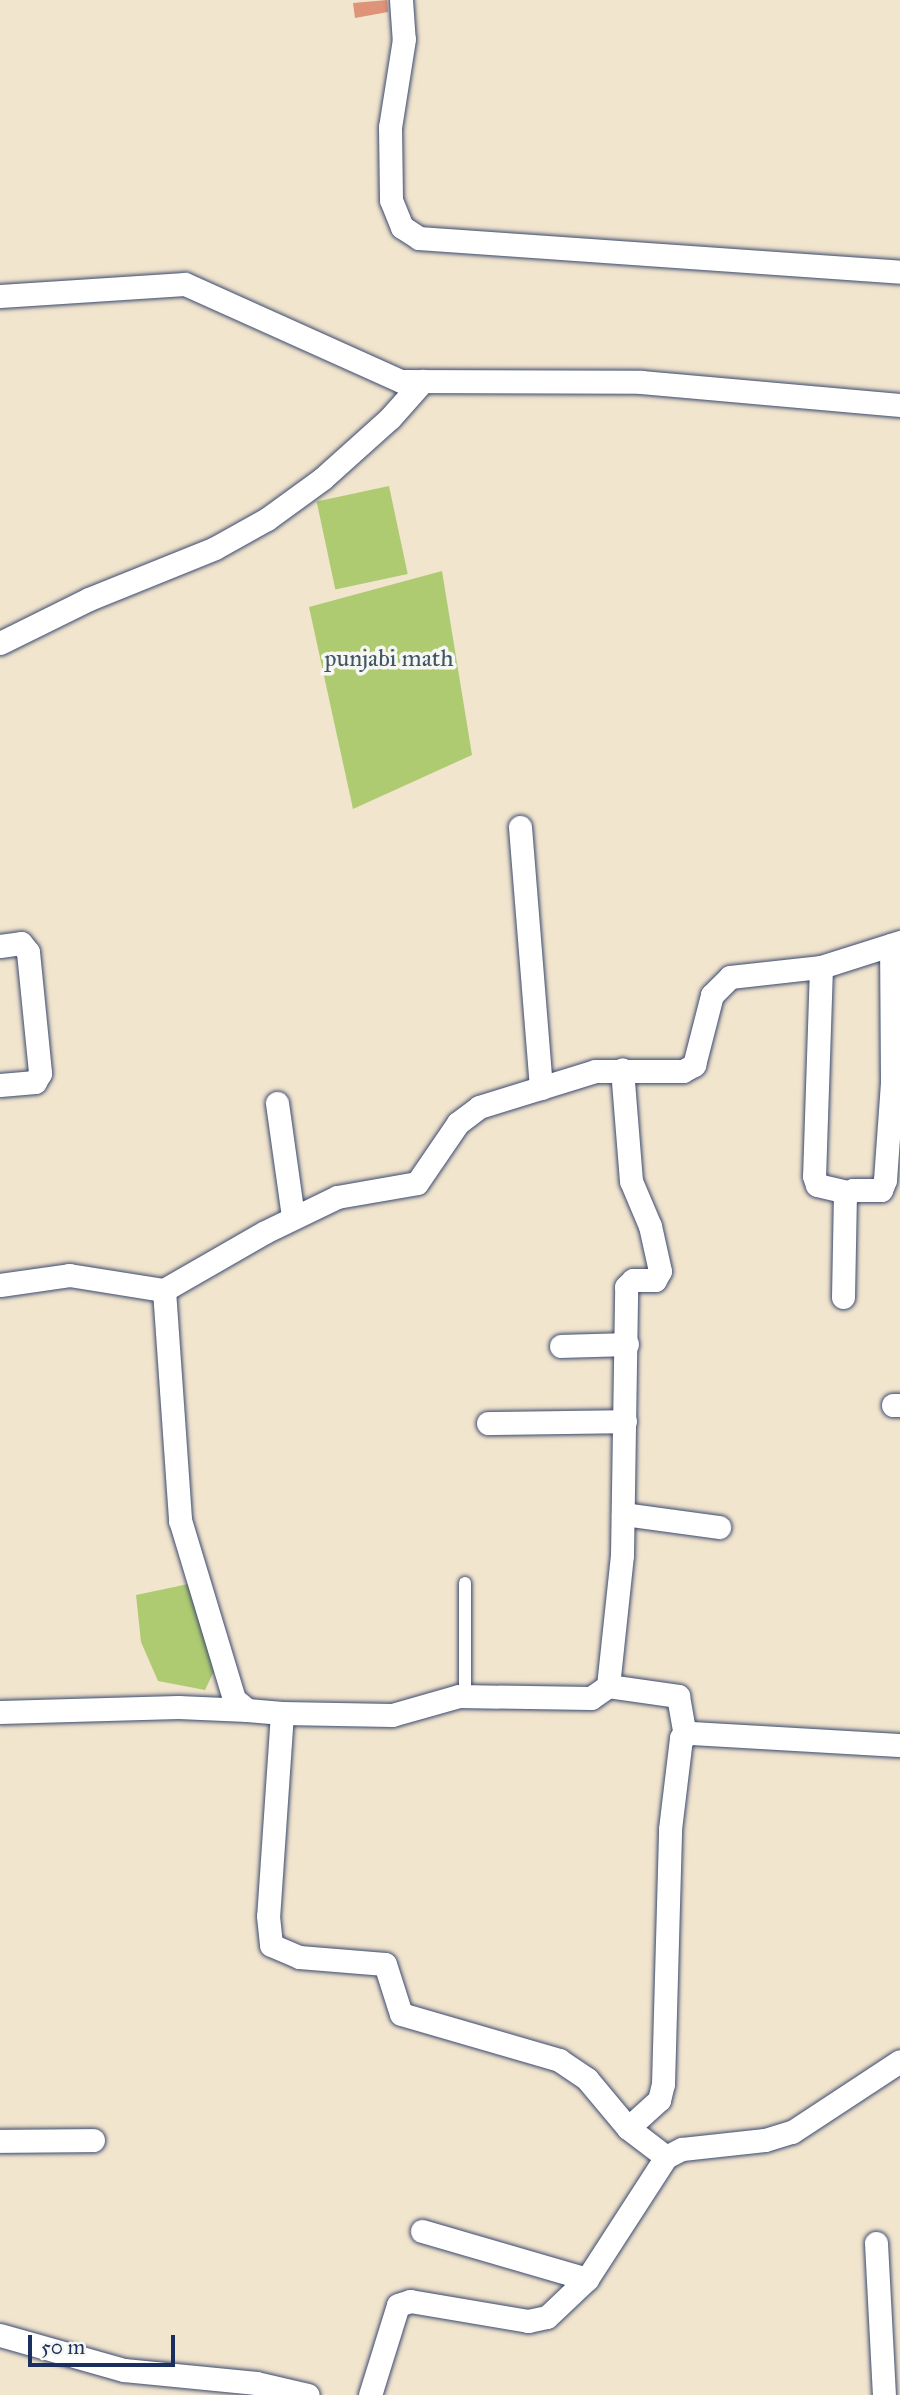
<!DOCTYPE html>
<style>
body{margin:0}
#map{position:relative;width:900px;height:2395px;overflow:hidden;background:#f2e5ce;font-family:"IM FELL Great Primer",serif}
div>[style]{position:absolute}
.green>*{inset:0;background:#afcb71;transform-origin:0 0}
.building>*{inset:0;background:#df9379}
.roads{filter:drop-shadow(0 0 2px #3b4a6f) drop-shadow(0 0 2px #3b4a6f)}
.lane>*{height:12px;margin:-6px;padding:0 6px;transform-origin:6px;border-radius:6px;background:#fff}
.street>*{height:23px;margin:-11.5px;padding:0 11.5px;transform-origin:11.5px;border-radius:11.5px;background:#fff}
span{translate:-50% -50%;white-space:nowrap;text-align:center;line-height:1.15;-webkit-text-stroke:7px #f6f6f2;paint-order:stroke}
.park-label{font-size:24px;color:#405663}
.scale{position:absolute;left:28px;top:2335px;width:147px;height:32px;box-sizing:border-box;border:4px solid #1b2f5e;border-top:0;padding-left:9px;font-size:21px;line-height:24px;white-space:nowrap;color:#1b2f5e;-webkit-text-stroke:5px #f6f6f2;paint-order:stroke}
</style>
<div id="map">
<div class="green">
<i style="left:389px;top:486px;width:90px;height:74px;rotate:78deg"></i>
<i style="clip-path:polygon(442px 571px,472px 755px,353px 809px,309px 607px)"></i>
<i style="clip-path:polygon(193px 1583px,217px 1665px,205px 1690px,158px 1681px,141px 1642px,136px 1595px)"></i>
</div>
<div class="building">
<i style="clip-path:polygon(387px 0,388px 12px,355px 18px,353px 3px)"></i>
</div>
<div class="roads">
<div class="lane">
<i style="left:465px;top:1583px;width:113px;rotate:90deg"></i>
</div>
<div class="street">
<i style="left:401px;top:0;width:39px;rotate:86deg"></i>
<i style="left:404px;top:39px;width:89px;rotate:99deg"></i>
<i style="left:390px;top:127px;width:73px;rotate:89.2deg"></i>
<i style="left:391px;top:200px;width:29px;rotate:68deg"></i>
<i style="left:402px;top:227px;width:20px;rotate:33deg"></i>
<i style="left:419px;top:238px;width:482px;rotate:4deg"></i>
<i style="left:0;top:296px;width:185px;rotate:-3.7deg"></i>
<i style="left:185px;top:284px;width:237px;rotate:24.2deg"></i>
<i style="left:401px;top:381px;width:240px;rotate:0.2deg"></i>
<i style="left:641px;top:382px;width:260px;rotate:5.1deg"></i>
<i style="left:0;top:643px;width:99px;rotate:-26.3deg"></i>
<i style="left:89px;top:599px;width:136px;rotate:-22deg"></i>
<i style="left:215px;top:548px;width:60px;rotate:-29.1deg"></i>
<i style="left:267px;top:519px;width:68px;rotate:-36deg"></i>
<i style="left:322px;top:479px;width:91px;rotate:-41.9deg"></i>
<i style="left:390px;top:418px;width:50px;rotate:-48.3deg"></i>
<i style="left:520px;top:827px;width:262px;rotate:85.4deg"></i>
<i style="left:0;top:946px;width:21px;rotate:-8deg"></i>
<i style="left:21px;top:943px;width:11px;rotate:52deg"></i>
<i style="left:28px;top:952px;width:122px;rotate:84.3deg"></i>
<i style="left:40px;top:1073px;width:10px;rotate:119deg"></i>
<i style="left:35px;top:1082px;width:35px;rotate:175deg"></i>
<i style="left:821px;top:967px;width:209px;rotate:91.9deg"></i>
<i style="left:814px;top:1176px;width:9px;rotate:72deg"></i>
<i style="left:817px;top:1185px;width:31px;rotate:13deg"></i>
<i style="left:277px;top:1103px;width:115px;rotate:82deg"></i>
<i style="left:0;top:1285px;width:70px;rotate:-8.2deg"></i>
<i style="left:69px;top:1275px;width:96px;rotate:9deg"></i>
<i style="left:164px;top:1290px;width:116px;rotate:-29.9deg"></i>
<i style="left:265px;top:1232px;width:80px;rotate:-25.9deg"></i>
<i style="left:337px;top:1197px;width:81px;rotate:-9.9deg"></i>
<i style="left:417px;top:1183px;width:73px;rotate:-55.7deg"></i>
<i style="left:458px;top:1123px;width:26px;rotate:-37deg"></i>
<i style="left:479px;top:1107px;width:121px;rotate:-17.2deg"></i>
<i style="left:595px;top:1071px;width:88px"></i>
<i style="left:683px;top:1071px;width:13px;rotate:-29deg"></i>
<i style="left:694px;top:1065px;width:72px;rotate:-75.6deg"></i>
<i style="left:712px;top:995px;width:25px;rotate:-45deg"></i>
<i style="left:730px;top:977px;width:92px;rotate:-6.3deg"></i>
<i style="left:821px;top:967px;width:83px;rotate:-17.6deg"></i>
<i style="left:164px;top:1290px;width:231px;rotate:86deg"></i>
<i style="left:180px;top:1520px;width:187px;rotate:73.2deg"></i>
<i style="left:234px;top:1699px;width:17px;rotate:40deg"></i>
<i style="left:247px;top:1710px;width:35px;rotate:5deg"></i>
<i style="left:282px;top:1713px;width:203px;rotate:93.9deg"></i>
<i style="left:268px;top:1916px;width:29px;rotate:84deg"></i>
<i style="left:271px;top:1945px;width:30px;rotate:23deg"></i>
<i style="left:299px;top:1957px;width:86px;rotate:4.7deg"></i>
<i style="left:385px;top:1964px;width:52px;rotate:72.3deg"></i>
<i style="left:401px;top:2014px;width:165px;rotate:16.2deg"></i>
<i style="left:559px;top:2060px;width:34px;rotate:34deg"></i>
<i style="left:587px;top:2079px;width:64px;rotate:50.1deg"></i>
<i style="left:628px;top:2128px;width:48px;rotate:37.3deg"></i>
<i style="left:843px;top:1297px;width:101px;rotate:-88.9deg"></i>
<i style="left:845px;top:1196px;width:10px;rotate:-37deg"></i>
<i style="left:853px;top:1190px;width:28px"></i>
<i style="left:881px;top:1190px;width:11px;rotate:-68deg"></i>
<i style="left:885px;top:1180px;width:98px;rotate:-85.9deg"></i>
<i style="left:892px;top:1082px;width:137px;rotate:-90.4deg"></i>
<i style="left:561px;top:1346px;width:66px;rotate:-1.7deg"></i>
<i style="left:893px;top:1405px;width:7px"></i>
<i style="left:488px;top:1423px;width:137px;rotate:-0.8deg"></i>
<i style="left:623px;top:1514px;width:97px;rotate:7.7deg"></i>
<i style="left:608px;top:1686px;width:71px;rotate:8.1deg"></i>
<i style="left:678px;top:1696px;width:39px;rotate:80deg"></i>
<i style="left:0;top:1712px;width:178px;rotate:-1.6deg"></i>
<i style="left:178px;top:1707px;width:69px;rotate:2.5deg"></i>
<i style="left:282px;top:1713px;width:110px;rotate:1deg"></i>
<i style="left:392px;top:1715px;width:70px;rotate:-15.8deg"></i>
<i style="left:459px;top:1696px;width:132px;rotate:0.9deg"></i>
<i style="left:591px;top:1698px;width:21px;rotate:-35deg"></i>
<i style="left:608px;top:1686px;width:132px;rotate:-83.9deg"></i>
<i style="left:622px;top:1555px;width:268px;rotate:-89.1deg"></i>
<i style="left:626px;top:1287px;width:10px;rotate:-45deg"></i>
<i style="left:633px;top:1280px;width:22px"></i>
<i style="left:655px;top:1280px;width:10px;rotate:-61deg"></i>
<i style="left:660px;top:1271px;width:46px;rotate:-102.5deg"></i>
<i style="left:650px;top:1226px;width:49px;rotate:-112.9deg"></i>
<i style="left:631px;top:1181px;width:112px;rotate:-94.6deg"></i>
<i style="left:628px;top:2128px;width:42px;rotate:-42.1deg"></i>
<i style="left:659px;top:2100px;width:16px;rotate:-76deg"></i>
<i style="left:663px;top:2084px;width:255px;rotate:-88.4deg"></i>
<i style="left:670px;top:1829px;width:92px;rotate:-83.1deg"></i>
<i style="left:681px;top:1738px;width:10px;rotate:-29deg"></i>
<i style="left:690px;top:1733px;width:210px;rotate:3.3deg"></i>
<i style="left:0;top:2141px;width:93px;rotate:-0.6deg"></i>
<i style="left:422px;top:2231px;width:172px;rotate:16.2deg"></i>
<i style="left:876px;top:2243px;width:152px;rotate:87deg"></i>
<i style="left:0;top:2335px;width:129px;rotate:15.8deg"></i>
<i style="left:124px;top:2370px;width:133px;rotate:5.6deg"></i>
<i style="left:256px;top:2383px;width:53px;rotate:13deg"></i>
<i style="left:370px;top:2395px;width:94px;rotate:-72.7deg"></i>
<i style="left:398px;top:2305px;width:13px;rotate:-18deg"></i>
<i style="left:410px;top:2301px;width:120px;rotate:9.6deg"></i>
<i style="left:528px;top:2321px;width:19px;rotate:-12deg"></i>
<i style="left:547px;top:2317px;width:55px;rotate:-43.5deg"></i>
<i style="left:587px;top:2279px;width:145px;rotate:-57.1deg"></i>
<i style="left:666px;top:2157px;width:18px;rotate:-27deg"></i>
<i style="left:682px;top:2149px;width:83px;rotate:-6.2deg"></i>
<i style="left:765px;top:2140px;width:28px;rotate:-17deg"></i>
<i style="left:792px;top:2132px;width:129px;rotate:-33.3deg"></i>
</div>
</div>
<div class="park-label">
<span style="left:389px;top:659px">punjabi math</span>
</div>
<div class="scale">50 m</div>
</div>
